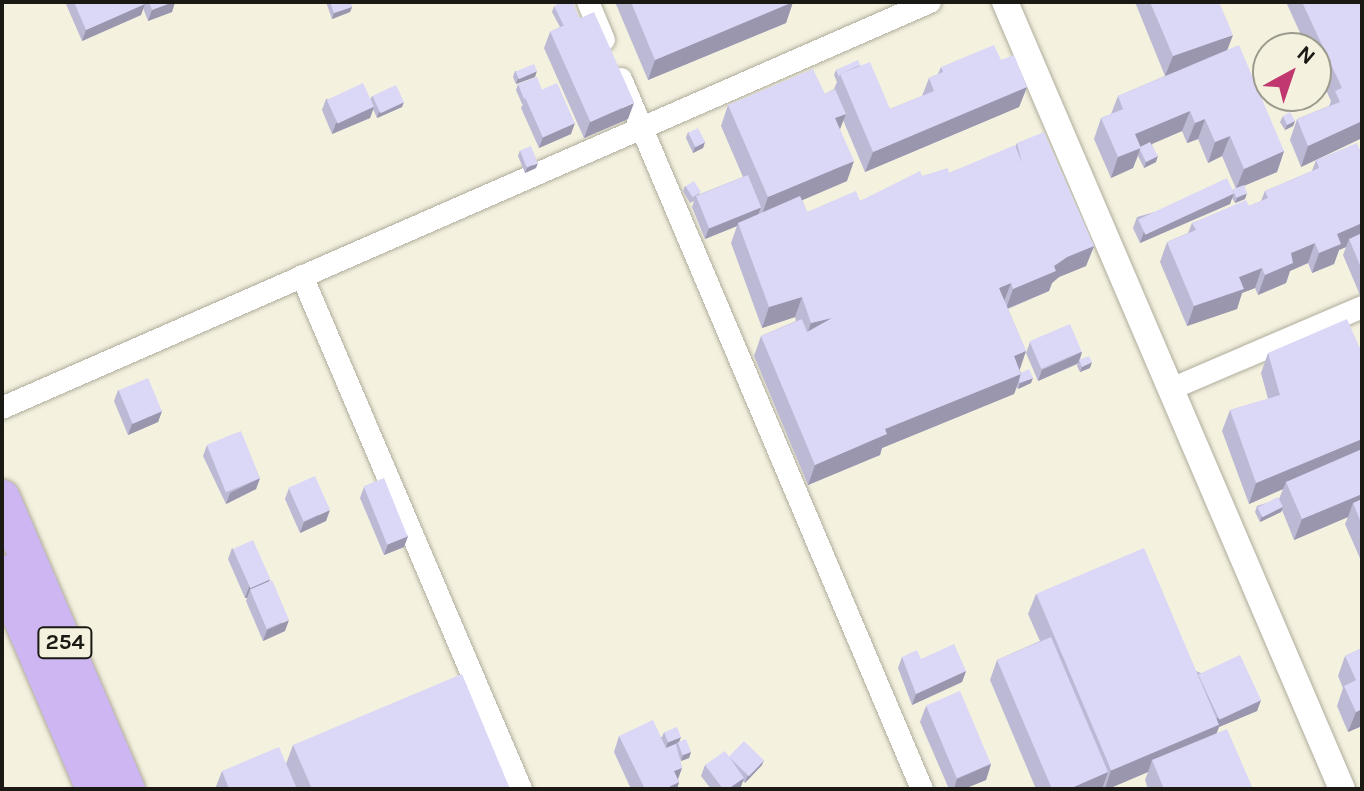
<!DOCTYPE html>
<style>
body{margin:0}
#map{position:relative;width:1364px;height:791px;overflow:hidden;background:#f4f1df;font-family:Karla,sans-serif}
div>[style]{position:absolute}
.roads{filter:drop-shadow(0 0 2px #afac9c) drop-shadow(0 0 2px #afac9c)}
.minor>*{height:22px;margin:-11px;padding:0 11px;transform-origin:11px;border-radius:11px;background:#fff}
.tertiary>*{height:26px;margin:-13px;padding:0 13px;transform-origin:13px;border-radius:13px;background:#fff}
.trunk>*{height:36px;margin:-18px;padding:0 18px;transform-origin:18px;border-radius:18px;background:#ceb6f3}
.wall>*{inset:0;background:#bbb9d4}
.shaded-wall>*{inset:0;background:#9996ad}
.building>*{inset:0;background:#dad7f7;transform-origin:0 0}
span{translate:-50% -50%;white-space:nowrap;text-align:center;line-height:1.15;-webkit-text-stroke:6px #f4f1df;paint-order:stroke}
.shield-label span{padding:2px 6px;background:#f4f1df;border:2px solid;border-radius:6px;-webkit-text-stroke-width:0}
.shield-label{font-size:22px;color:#1b1913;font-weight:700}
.frame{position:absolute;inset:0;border:4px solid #1b1913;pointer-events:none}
.north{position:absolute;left:1252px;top:32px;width:80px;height:80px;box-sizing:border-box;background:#f4f1df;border:2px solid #9d9b8d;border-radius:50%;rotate:40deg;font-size:22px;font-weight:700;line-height:32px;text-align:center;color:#1b1913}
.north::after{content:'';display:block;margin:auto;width:28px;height:36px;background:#c13770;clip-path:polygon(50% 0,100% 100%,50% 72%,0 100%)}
</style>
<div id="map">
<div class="roads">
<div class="minor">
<i style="left:588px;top:2px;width:41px;rotate:67.2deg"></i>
<i style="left:621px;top:79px;width:771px;rotate:67.03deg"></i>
<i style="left:302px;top:276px;width:558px;rotate:66.88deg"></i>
<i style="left:1171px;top:389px;width:208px;rotate:-23.2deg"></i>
<i style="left:2px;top:408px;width:1013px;rotate:-23.63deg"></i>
</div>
<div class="tertiary">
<i style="left:1005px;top:2px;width:856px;rotate:66.82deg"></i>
</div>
<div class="trunk">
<i style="left:2px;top:498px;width:317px;rotate:66.8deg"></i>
<i style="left:2px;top:573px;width:235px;rotate:66.9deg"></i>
</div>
</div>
<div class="wall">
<i style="clip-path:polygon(67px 2px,175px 2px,172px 12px,148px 21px,143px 8px,141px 15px,82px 41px,66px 4px)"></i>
<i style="clip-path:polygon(326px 2px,350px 2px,352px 7px,350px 12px,332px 19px)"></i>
<i style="clip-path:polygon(615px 2px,793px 2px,786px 23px,648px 80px)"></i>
<i style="clip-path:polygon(1135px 2px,1219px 2px,1227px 50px,1284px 151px,1277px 172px,1244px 186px,1245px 199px,1235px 203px,1232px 198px,1230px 204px,1140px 243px,1133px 228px,1137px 217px,1236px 189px,1222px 156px,1208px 163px,1198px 139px,1187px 143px,1182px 131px,1152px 144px,1156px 162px,1144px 168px,1138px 156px,1133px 168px,1111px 178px,1094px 139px,1101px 118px,1111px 114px,1118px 96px,1165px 76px)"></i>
<i style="clip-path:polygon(1286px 2px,1362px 2px,1362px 138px,1301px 167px,1290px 140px,1297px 119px,1329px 106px,1331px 101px,1316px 68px,1316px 48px,1307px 48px)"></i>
<i style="clip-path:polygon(554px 6px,628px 119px,584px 138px,544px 48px,550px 32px,560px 27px,552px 12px)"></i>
<i style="clip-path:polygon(1001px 60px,1027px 87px,1019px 107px,865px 172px,843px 120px,840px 129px,847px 181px,802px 200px,807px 212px,860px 201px,922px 176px,949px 173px,1015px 147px,1017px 143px,1094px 246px,1086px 266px,1059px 277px,1052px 283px,1049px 291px,1008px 309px,1026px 351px,1019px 370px,1031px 383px,1018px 389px,1017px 387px,1014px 394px,882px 448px,880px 455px,808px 485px,754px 356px,761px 336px,796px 321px,795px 317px,762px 328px,731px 243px,737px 226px,705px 239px,692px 207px,694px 201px,690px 203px,683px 191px,685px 186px,700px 194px,743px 177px,721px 126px,728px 105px,825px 94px,834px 89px,837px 82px,834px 75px,836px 70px,860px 65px,890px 109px,922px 96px,929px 78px,938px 74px,941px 67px)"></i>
<i style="clip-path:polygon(515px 71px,535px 77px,516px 84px,513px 77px)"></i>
<i style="clip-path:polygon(518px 84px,571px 134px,539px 148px,521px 108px,523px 104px,522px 104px,516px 90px)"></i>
<i style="clip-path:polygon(372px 96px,402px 107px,377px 118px,373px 109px,370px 118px,332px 134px,322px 110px,326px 99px,370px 100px)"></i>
<i style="clip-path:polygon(1283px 116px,1295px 121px,1293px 126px,1285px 130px,1280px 122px)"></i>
<i style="clip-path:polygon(688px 132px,705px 142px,703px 148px,693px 153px,686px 138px)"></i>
<i style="clip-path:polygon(1362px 149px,1362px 295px,1360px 295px,1343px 255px,1346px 247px,1339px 250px,1334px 264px,1312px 273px,1308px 263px,1290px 271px,1286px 283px,1258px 295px,1255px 288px,1242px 293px,1237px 309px,1187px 326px,1160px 262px,1167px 242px,1188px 233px,1192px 223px,1249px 206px,1261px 201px,1265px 191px,1312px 171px,1316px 160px)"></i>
<i style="clip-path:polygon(520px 150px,536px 168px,525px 173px,518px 156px)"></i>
<i style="clip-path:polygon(1030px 342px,1082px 352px,1080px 360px,1090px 368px,1080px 372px,1077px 366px,1078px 364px,1038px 381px,1026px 353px)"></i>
<i style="clip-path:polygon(1268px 353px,1362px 353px,1362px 563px,1345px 524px,1348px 517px,1294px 540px,1282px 510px,1281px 512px,1260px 522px,1255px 512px,1257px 506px,1279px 499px,1283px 489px,1249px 504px,1222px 431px,1230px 410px,1268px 399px,1261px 373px)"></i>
<i style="clip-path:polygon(118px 390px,162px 411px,158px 422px,128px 435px,114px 401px)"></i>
<i style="clip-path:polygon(207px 445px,260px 478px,256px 489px,226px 504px,203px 456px)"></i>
<i style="clip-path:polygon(364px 487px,408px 536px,404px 547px,384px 555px,360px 498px)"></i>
<i style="clip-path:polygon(289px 488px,326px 521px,300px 533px,285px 499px)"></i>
<i style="clip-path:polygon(232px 548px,269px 582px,285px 631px,263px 641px,246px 601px,247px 598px,245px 598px,228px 559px)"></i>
<i style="clip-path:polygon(1036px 594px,1196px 671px,1261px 700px,1257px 711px,1219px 727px,1216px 733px,1253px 789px,1148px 789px,1145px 780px,1148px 772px,1108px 789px,1036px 789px,990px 680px,997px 660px,1040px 641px,1028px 614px)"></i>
<i style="clip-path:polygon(1362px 648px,1362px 726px,1348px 732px,1337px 706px,1343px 688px,1338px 676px,1345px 656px)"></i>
<i style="clip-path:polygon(902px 657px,921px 659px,966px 671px,962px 682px,912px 705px,898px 668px)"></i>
<i style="clip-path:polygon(926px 706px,991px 764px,986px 780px,964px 789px,949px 789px,920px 722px)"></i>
<i style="clip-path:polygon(664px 732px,681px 737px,679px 741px,691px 752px,689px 758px,681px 761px,679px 756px,682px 768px,678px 779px,679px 782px,677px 789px,631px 789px,614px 752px,619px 736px,662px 737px)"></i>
<i style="clip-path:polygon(293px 745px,510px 789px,215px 789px,222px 771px,286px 764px)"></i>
<i style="clip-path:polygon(729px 757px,762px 765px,745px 783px,743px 781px,740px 789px,711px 789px,701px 776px,705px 765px)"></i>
</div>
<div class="shaded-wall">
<i style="clip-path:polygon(173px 2px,175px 2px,172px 12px,148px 21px,152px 10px)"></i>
<i style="clip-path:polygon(793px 2px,786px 23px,648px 80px,655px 60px)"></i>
<i style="clip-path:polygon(145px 4px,141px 15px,82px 41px,86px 30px)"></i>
<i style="clip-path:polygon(352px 7px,350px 12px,332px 19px,334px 13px)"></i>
<i style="clip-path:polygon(1233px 35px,1225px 56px,1165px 76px,1173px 56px)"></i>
<i style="clip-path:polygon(537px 71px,535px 77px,516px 84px,518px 78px)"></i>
<i style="clip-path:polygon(1027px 87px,1019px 107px,865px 172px,873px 152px)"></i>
<i style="clip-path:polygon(404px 102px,402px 107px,377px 118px,379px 112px)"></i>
<i style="clip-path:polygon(634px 103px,628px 119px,584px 138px,590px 122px)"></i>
<i style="clip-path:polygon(374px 107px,370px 118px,332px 134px,336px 123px)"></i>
<i style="clip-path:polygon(1190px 111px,1182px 131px,1140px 149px,1133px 168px,1111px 178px,1118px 157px,1135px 134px)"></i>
<i style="clip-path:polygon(846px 114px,838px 134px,835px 118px)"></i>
<i style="clip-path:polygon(1205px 119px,1198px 139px,1187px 143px,1195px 123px)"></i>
<i style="clip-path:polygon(1295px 121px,1293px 126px,1285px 130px,1287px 125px)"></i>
<i style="clip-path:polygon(1362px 121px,1362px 138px,1301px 167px,1308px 146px)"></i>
<i style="clip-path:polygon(575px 123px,571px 134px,539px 148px,543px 137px)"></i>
<i style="clip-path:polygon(1230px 136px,1222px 156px,1208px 163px,1215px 142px)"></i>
<i style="clip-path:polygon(705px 142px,703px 148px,693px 153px,695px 147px)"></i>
<i style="clip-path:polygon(1284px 151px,1277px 172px,1236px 189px,1244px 169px)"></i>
<i style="clip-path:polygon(1158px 156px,1156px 162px,1144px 168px,1146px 162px)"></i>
<i style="clip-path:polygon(854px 161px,847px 181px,761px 218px,768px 197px)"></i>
<i style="clip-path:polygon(538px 163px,536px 168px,525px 173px,527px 168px)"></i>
<i style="clip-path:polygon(1234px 193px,1230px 204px,1140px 243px,1144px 232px)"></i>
<i style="clip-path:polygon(1247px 193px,1245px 199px,1235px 203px,1237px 198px)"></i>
<i style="clip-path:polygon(761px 207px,757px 218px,738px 223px,737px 226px,705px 239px,709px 228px)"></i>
<i style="clip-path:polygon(1362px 223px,1362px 240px,1349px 239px,1346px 247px,1339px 250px,1334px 264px,1312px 273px,1319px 253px,1337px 234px)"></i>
<i style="clip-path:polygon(1315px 243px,1308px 263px,1290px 271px,1286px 283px,1258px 295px,1265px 275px,1291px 253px)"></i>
<i style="clip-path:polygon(1094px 246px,1086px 266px,1059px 277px,1052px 283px,1049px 291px,1006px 309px,1013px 289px,1054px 266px,1067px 257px)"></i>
<i style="clip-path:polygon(1262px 268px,1255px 288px,1242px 293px,1237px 309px,1187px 326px,1194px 306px,1239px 277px)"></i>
<i style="clip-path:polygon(1011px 283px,1003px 304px,999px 288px)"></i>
<i style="clip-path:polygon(802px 297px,795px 317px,762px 328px,769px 307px)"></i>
<i style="clip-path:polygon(832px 318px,804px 344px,811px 323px)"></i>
<i style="clip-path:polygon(1026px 351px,1019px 372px,1014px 356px)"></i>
<i style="clip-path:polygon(1082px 352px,1078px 363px,1038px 381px,1042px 370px)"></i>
<i style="clip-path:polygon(1092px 362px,1090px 368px,1080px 372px,1082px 367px)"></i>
<i style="clip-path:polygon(1021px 374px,1014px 394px,882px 448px,880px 455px,808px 485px,815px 465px,885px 429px)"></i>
<i style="clip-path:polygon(1033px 378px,1031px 383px,1018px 389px,1020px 383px)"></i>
<i style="clip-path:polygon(162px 411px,158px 422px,128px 435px,132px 424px)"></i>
<i style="clip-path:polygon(1362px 439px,1362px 456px,1286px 482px,1283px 489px,1249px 504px,1256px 483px)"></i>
<i style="clip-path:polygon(260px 478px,256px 489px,226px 504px,230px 493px)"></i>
<i style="clip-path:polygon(1362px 494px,1362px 511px,1353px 503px,1348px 517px,1294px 540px,1302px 519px)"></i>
<i style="clip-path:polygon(1283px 507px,1281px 512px,1260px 522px,1262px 516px)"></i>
<i style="clip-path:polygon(330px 510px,326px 521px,300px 533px,304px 522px)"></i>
<i style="clip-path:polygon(408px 536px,404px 547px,384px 555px,388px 544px)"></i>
<i style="clip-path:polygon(270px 579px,266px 590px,250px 590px,247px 598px,245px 598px,249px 587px)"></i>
<i style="clip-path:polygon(289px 620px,285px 631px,263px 641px,267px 630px)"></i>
<i style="clip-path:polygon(966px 671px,962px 682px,912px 705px,916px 694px)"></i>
<i style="clip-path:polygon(1261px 700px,1257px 711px,1219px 727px,1212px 745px,1152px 760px,1148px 772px,1108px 789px,1105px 789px,1111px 770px,1218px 718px)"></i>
<i style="clip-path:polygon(1362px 709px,1362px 726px,1348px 732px,1356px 712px)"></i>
<i style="clip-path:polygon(681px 737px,679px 742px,666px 748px,668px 742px)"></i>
<i style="clip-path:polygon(691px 752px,689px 758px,681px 761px,683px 755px)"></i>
<i style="clip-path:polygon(764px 760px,762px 765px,745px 783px,747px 777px)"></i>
<i style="clip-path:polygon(991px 764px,986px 780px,964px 789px,954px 789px,957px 779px)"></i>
<i style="clip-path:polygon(682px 768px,676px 784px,679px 782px,677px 789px,665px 789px,674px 771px)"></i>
<i style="clip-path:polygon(1108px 772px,1102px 789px,1069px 789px)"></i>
<i style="clip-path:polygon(744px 778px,740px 789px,728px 789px)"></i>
</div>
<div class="building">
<i style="clip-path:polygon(74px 2px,144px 2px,145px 4px,86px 30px)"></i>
<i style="clip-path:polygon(149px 2px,173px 2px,152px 10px)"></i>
<i style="clip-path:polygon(330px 2px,350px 2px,352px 7px,334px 13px)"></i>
<i style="clip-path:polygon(563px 2px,572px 2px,580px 19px,564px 26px,554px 6px)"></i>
<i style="clip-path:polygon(631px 2px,793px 2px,655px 60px)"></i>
<i style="clip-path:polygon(1150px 2px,1219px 2px,1233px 35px,1173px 56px)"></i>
<i style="clip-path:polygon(1302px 2px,1362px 2px,1362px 121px,1308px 146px,1297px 119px,1340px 102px,1335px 91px,1342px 88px)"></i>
<i style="left:594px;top:12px;width:99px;height:48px;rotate:66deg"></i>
<i style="clip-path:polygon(994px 45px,1001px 60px,1014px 55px,1027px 87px,873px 152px,840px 74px,870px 62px,890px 109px,934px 91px,929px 78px,943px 72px,941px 67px)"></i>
<i style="clip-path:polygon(1239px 45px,1284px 151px,1244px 169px,1230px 136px,1215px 142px,1205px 119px,1195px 123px,1190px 111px,1135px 134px,1141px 148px,1118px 157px,1101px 118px,1123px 109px,1118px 96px)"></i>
<i style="clip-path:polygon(858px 60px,860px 65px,840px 74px,839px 77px,836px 70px)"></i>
<i style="left:534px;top:64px;width:8px;height:20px;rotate:67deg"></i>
<i style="clip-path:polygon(813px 69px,825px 94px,835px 89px,846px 114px,835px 118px,854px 161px,768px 197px,728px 105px)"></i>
<i style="clip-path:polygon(537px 77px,542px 90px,524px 99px,518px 84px)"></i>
<i style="left:363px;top:83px;width:26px;height:40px;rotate:65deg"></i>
<i style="left:557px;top:83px;width:44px;height:35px;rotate:66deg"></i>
<i style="left:396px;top:85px;width:19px;height:26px;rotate:65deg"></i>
<i style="clip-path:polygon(1290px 112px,1295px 121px,1287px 125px,1283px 116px)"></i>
<i style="left:698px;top:128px;width:16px;height:11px;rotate:63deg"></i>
<i style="clip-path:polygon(1044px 132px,1094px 246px,1067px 257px,1054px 266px,1056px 271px,1013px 289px,1011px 283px,999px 288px,1026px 351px,1014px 356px,1021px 374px,885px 429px,887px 434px,815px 465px,761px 336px,802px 319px,807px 332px,832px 318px,811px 323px,802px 297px,769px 307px,738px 223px,800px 196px,807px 212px,856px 191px,860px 201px,920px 171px,922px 176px,948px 168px,949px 173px,1015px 145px,1022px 163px,1017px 143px)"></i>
<i style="clip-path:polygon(1150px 142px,1158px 156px,1146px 162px,1140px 150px,1140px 147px)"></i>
<i style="clip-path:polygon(1357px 143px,1360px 150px,1362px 149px,1362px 223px,1337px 234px,1341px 244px,1319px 253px,1315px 243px,1291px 253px,1293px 263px,1265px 275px,1262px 268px,1239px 277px,1244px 289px,1194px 306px,1167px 242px,1196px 230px,1192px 223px,1246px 200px,1249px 206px,1268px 198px,1265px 191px,1319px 168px,1316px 160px)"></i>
<i style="left:531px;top:146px;width:18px;height:12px;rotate:68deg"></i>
<i style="left:748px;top:175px;width:35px;height:56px;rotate:68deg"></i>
<i style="left:1227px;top:178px;width:17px;height:98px;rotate:65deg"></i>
<i style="left:694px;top:181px;width:13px;height:10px;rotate:58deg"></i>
<i style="left:1244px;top:185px;width:9px;height:12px;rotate:69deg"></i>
<i style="clip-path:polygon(1362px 233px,1362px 270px,1349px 239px)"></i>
<i style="clip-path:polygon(1347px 319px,1362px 353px,1362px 439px,1256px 483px,1230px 410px,1280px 395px,1268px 353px)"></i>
<i style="left:1070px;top:324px;width:30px;height:44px;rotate:67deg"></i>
<i style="clip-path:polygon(1089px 356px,1092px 362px,1082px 367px,1079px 360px)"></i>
<i style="clip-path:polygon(1029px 369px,1033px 378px,1020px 383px,1019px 381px,1021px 373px)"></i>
<i style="left:148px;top:378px;width:36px;height:32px;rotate:67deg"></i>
<i style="left:241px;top:431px;width:51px;height:37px;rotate:68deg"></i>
<i style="clip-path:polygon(1362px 449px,1362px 494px,1302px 519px,1286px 482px)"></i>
<i style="left:315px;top:476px;width:37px;height:29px;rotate:66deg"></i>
<i style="left:384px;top:478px;width:63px;height:22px;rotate:68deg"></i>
<i style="left:1278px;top:497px;width:11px;height:23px;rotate:63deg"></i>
<i style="clip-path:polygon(1362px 499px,1362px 525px,1353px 503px)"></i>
<i style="left:253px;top:540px;width:43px;height:22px;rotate:66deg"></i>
<i style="left:1144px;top:548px;width:192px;height:117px;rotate:67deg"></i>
<i style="left:272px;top:580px;width:43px;height:24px;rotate:67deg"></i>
<i style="clip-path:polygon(1051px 637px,1108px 772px,1069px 789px,1052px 789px,997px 660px)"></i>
<i style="clip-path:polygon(954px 644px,966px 671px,916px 694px,902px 657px,917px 650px,921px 659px)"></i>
<i style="clip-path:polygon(1362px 648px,1362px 709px,1356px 712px,1344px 686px,1356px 680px,1345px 656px)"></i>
<i style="left:1240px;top:655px;width:50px;height:46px;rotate:65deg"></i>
<i style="clip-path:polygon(462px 674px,510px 789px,312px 789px,293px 745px)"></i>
<i style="left:960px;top:691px;width:79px;height:37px;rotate:67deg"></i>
<i style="clip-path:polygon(653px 720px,666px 748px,676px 744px,682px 768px,674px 771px,679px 782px,665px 789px,645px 789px,619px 736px)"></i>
<i style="left:677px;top:727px;width:11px;height:14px;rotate:68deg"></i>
<i style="clip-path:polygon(1227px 729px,1253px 789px,1164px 789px,1152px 760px)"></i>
<i style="left:686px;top:739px;width:14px;height:9px;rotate:69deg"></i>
<i style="left:744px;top:741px;width:28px;height:22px;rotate:44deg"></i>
<i style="clip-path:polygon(279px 747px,297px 789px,229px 789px,222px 771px)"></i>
<i style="clip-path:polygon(725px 751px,744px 778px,728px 789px,723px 789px,705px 765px)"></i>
</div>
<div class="shield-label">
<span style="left:65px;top:643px">254</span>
</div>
<div class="frame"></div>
<div class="north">N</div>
</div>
